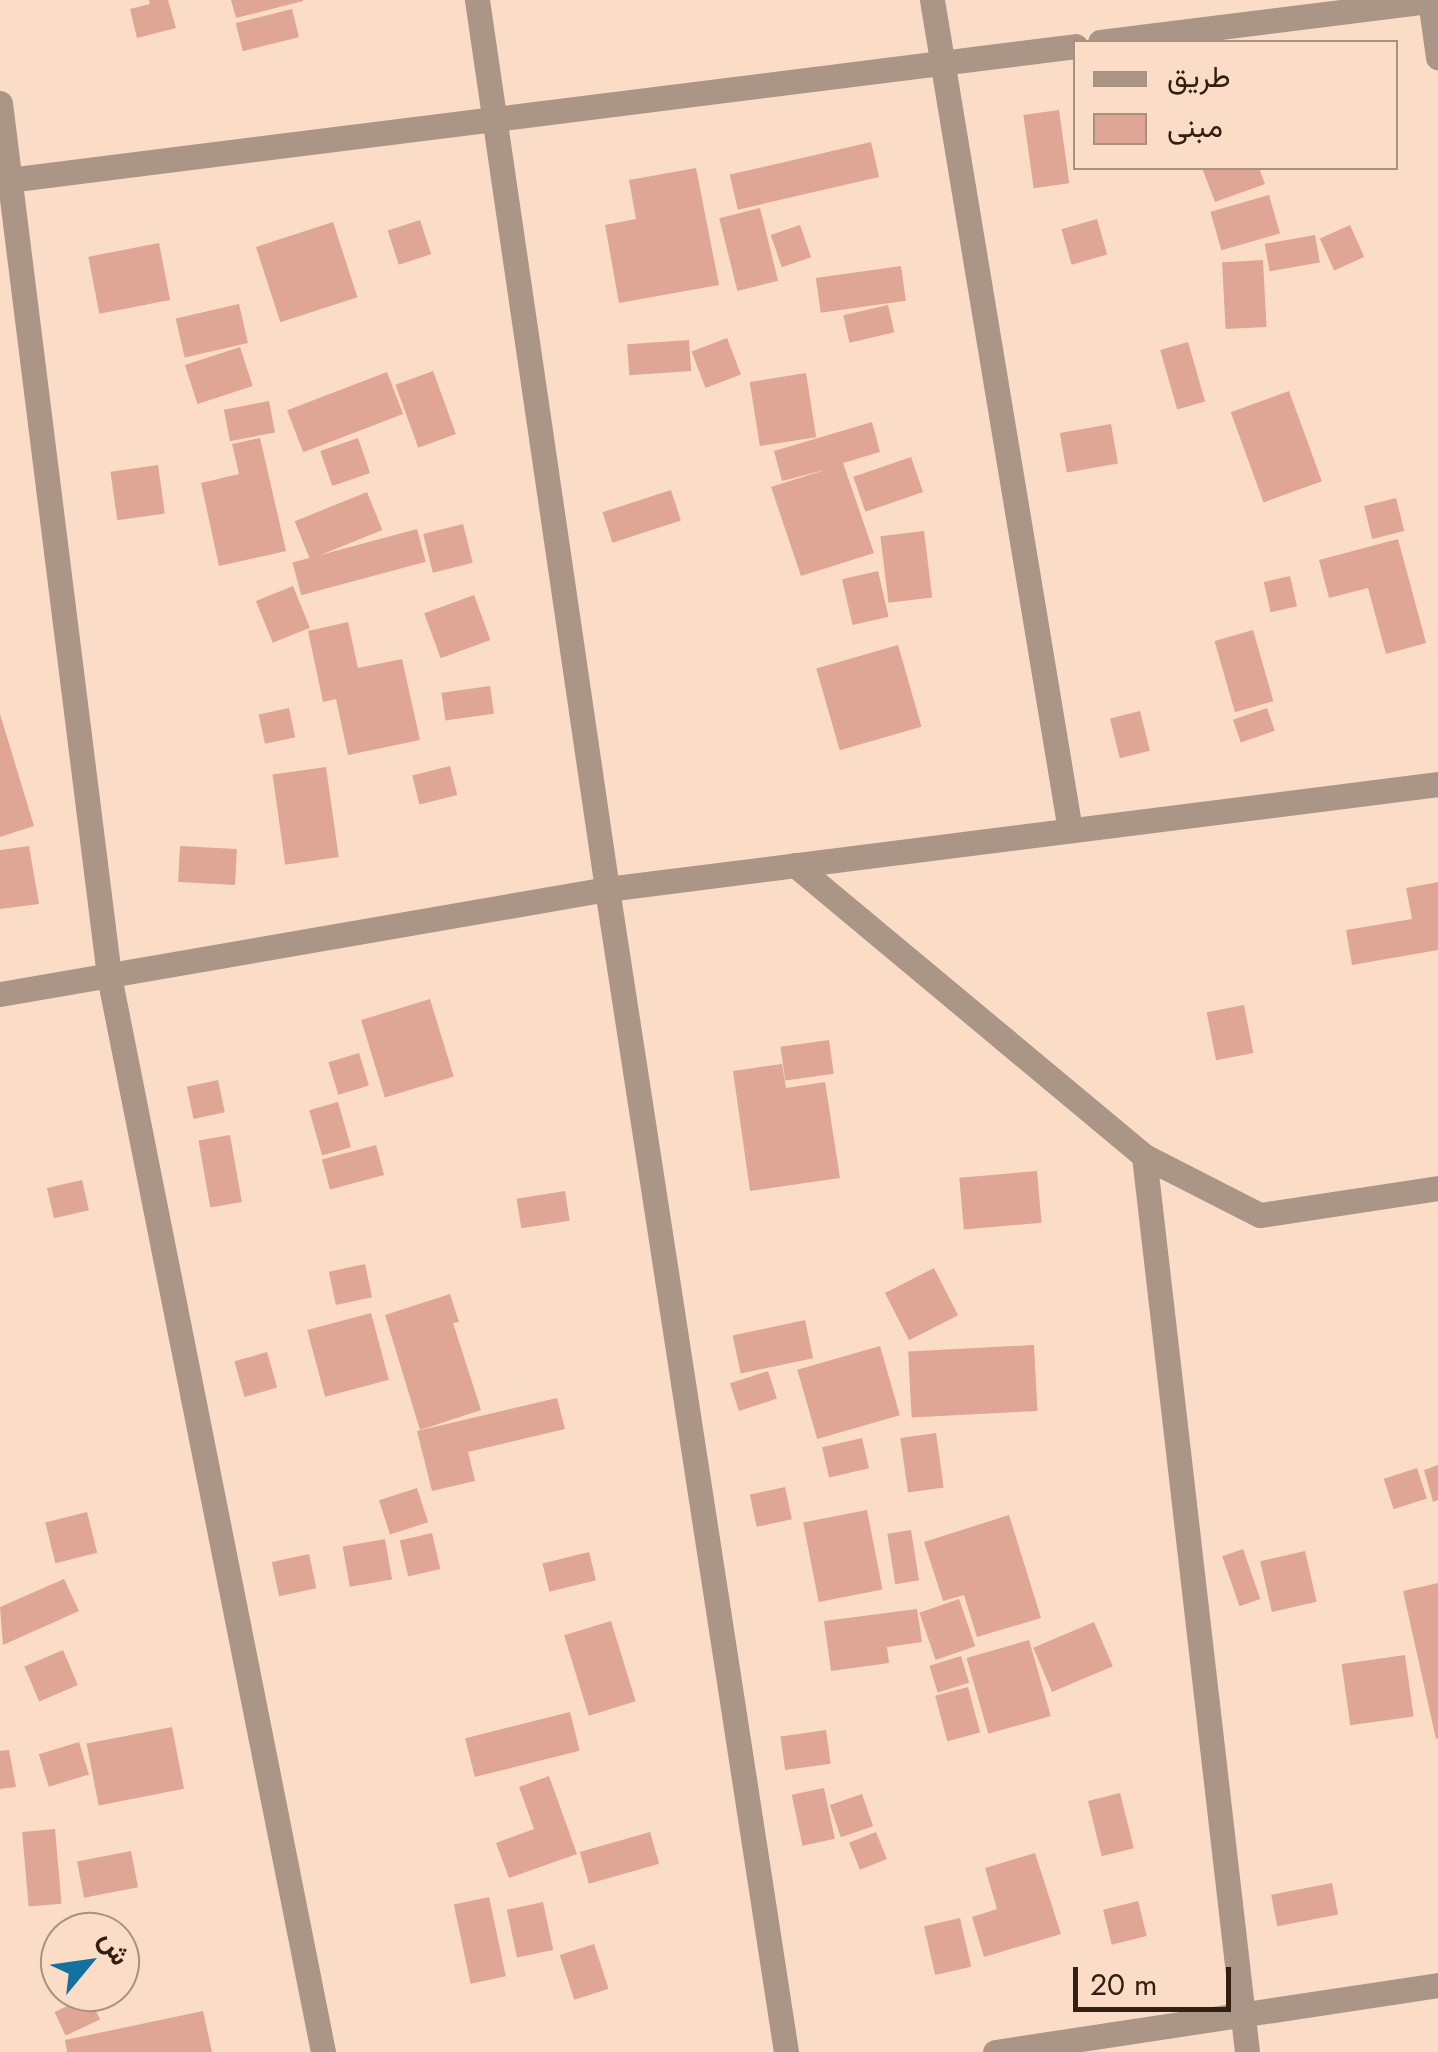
<!DOCTYPE html>
<meta charset="utf-8">
<style>
body{margin:0}
#map{position:relative;width:1438px;height:2052px;overflow:hidden;background:#fbddc7;font-family:Jost,Vazirmatn,sans-serif}
div>[style]{position:absolute}
.building>*{inset:0;background:#e0a695;transform-origin:0 0}
.minor>*{height:25px;margin:-12.5px;padding:0 12.5px;transform-origin:12.5px;border-radius:12.5px;background:#aa9587}
span{translate:-50% -50%;white-space:nowrap;text-align:center;line-height:1.15;-webkit-text-stroke:8px #fbddc7;paint-order:stroke}
.legend{position:absolute;left:1073px;top:40px;width:325px;height:130px;box-sizing:border-box;background:#fbddc7;border:2px solid #aa917e;margin:0;padding:12px 18px;list-style:none;font-size:30px;color:#311f11}
.legend li{display:flex;align-items:center;gap:20px;height:50px}
.legend b{width:50px;border:2px solid #aa917e}
.north{position:absolute;left:40px;top:1912px;width:100px;height:100px;box-sizing:border-box;background:#fbddc7;border:2px solid #aa917e;border-radius:50%;rotate:61deg;font-size:28px;font-weight:700;line-height:40px;text-align:center;color:#311f11}
.north::after{content:'';display:block;margin:auto;width:35px;height:45px;background:#13719f;clip-path:polygon(50% 0,100% 100%,50% 72%,0 100%)}
.scale{position:absolute;left:1073px;top:1967px;width:158px;height:45px;box-sizing:border-box;border:5px solid #311f11;border-top:0;padding-left:12px;font-size:30px;line-height:35px;white-space:nowrap;color:#311f11;-webkit-text-stroke:8px #fbddc7;paint-order:stroke}
</style>
<div id="map">
<div class="building">
<i style="clip-path:polygon(149px 0,168px 0,176px 28px,137px 38px,130px 9px,150px 4px)"></i>
<i style="clip-path:polygon(231px 0,303px 0,303px 1px,236px 18px)"></i>
<i style="left:292px;top:9px;width:29px;height:58px;rotate:76deg"></i>
<i style="left:1059px;top:110px;width:74px;height:36px;rotate:82deg"></i>
<i style="left:871px;top:142px;width:36px;height:145px;rotate:77deg"></i>
<i style="clip-path:polygon(696px 168px,719px 285px,619px 303px,605px 225px,636px 219px,629px 180px)"></i>
<i style="clip-path:polygon(1202px 168px,1259px 168px,1265px 184px,1215px 202px)"></i>
<i style="left:1269px;top:195px;width:40px;height:61px;rotate:74deg"></i>
<i style="left:760px;top:208px;width:75px;height:42px;rotate:76deg"></i>
<i style="left:1097px;top:219px;width:37px;height:37px;rotate:74deg"></i>
<i style="left:420px;top:220px;width:36px;height:34px;rotate:72deg"></i>
<i style="left:333px;top:222px;width:79px;height:81px;rotate:72deg"></i>
<i style="left:800px;top:225px;width:34px;height:31px;rotate:71deg"></i>
<i style="left:1350px;top:225px;width:35px;height:33px;rotate:66deg"></i>
<i style="left:1315px;top:235px;width:28px;height:51px;rotate:80deg"></i>
<i style="left:159px;top:243px;width:58px;height:72px;rotate:79deg"></i>
<i style="left:1263px;top:260px;width:67px;height:41px;rotate:87deg"></i>
<i style="left:901px;top:266px;width:35px;height:86px;rotate:82deg"></i>
<i style="left:239px;top:304px;width:40px;height:65px;rotate:77deg"></i>
<i style="left:888px;top:305px;width:28px;height:46px;rotate:77deg"></i>
<i style="left:727px;top:338px;width:39px;height:38px;rotate:69deg"></i>
<i style="left:689px;top:340px;width:31px;height:62px;rotate:86deg"></i>
<i style="left:1188px;top:342px;width:62px;height:29px;rotate:74deg"></i>
<i style="left:240px;top:347px;width:41px;height:58px;rotate:72deg"></i>
<i style="left:433px;top:371px;width:67px;height:40px;rotate:70deg"></i>
<i style="left:387px;top:372px;width:45px;height:107px;rotate:69deg"></i>
<i style="left:806px;top:373px;width:65px;height:57px;rotate:81deg"></i>
<i style="left:1289px;top:391px;width:96px;height:62px;rotate:70deg"></i>
<i style="left:269px;top:401px;width:32px;height:46px;rotate:79deg"></i>
<i style="clip-path:polygon(872px 422px,880px 452px,843px 463px,874px 553px,801px 576px,771px 487px,828px 469px,782px 481px,774px 451px)"></i>
<i style="left:1111px;top:424px;width:40px;height:52px;rotate:80deg"></i>
<i style="clip-path:polygon(260px 438px,286px 551px,219px 566px,201px 483px,239px 474px,232px 444px)"></i>
<i style="left:358px;top:438px;width:37px;height:40px;rotate:71deg"></i>
<i style="left:911px;top:457px;width:37px;height:61px;rotate:71deg"></i>
<i style="left:158px;top:465px;width:49px;height:48px;rotate:82deg"></i>
<i style="left:671px;top:490px;width:32px;height:72px;rotate:72deg"></i>
<i style="left:367px;top:492px;width:41px;height:78px;rotate:68deg"></i>
<i style="left:1396px;top:498px;width:34px;height:33px;rotate:76deg"></i>
<i style="left:463px;top:524px;width:40px;height:41px;rotate:76deg"></i>
<i style="left:417px;top:529px;width:34px;height:129px;rotate:75deg"></i>
<i style="left:924px;top:531px;width:67px;height:44px;rotate:83deg"></i>
<i style="clip-path:polygon(1398px 539px,1426px 643px,1386px 654px,1368px 588px,1329px 598px,1319px 560px)"></i>
<i style="left:878px;top:571px;width:47px;height:37px;rotate:77deg"></i>
<i style="left:1290px;top:576px;width:31px;height:27px;rotate:77deg"></i>
<i style="left:293px;top:586px;width:45px;height:40px;rotate:68deg"></i>
<i style="left:474px;top:595px;width:48px;height:53px;rotate:70deg"></i>
<i style="clip-path:polygon(348px 622px,358px 668px,402px 659px,420px 740px,348px 755px,336px 699px,323px 702px,308px 631px)"></i>
<i style="left:1253px;top:630px;width:74px;height:40px;rotate:74deg"></i>
<i style="left:898px;top:645px;width:85px;height:85px;rotate:74deg"></i>
<i style="left:490px;top:686px;width:28px;height:49px;rotate:82deg"></i>
<i style="left:289px;top:708px;width:30px;height:31px;rotate:78deg"></i>
<i style="left:1267px;top:708px;width:24px;height:36px;rotate:71deg"></i>
<i style="left:1140px;top:711px;width:41px;height:31px;rotate:76deg"></i>
<i style="clip-path:polygon(0 714px,34px 826px,0 837px)"></i>
<i style="left:450px;top:766px;width:30px;height:39px;rotate:76deg"></i>
<i style="left:326px;top:767px;width:91px;height:54px;rotate:82deg"></i>
<i style="clip-path:polygon(29px 846px,39px 904px,0 909px,0 850px)"></i>
<i style="left:180px;top:846px;width:57px;height:36px;rotate:3deg"></i>
<i style="clip-path:polygon(1438px 882px,1438px 950px,1352px 965px,1346px 930px,1412px 919px,1406px 888px)"></i>
<i style="left:430px;top:999px;width:81px;height:72px;rotate:73deg"></i>
<i style="left:1244px;top:1005px;width:49px;height:38px;rotate:79deg"></i>
<i style="left:829px;top:1040px;width:34px;height:49px;rotate:82deg"></i>
<i style="left:359px;top:1053px;width:34px;height:32px;rotate:73deg"></i>
<i style="clip-path:polygon(782px 1064px,786px 1088px,825px 1082px,840px 1178px,750px 1191px,733px 1071px)"></i>
<i style="left:218px;top:1080px;width:33px;height:32px;rotate:78deg"></i>
<i style="left:338px;top:1102px;width:47px;height:30px;rotate:74deg"></i>
<i style="left:230px;top:1135px;width:68px;height:32px;rotate:80deg"></i>
<i style="left:376px;top:1145px;width:31px;height:56px;rotate:75deg"></i>
<i style="left:1037px;top:1171px;width:52px;height:78px;rotate:85deg"></i>
<i style="left:82px;top:1180px;width:31px;height:36px;rotate:77deg"></i>
<i style="left:565px;top:1191px;width:30px;height:49px;rotate:81deg"></i>
<i style="left:365px;top:1264px;width:34px;height:37px;rotate:78deg"></i>
<i style="left:934px;top:1268px;width:53px;height:55px;rotate:63deg"></i>
<i style="clip-path:polygon(450px 1294px,459px 1322px,453px 1323px,481px 1410px,420px 1430px,385px 1315px)"></i>
<i style="left:371px;top:1313px;width:69px;height:66px;rotate:75deg"></i>
<i style="left:805px;top:1320px;width:39px;height:74px;rotate:78deg"></i>
<i style="left:1034px;top:1345px;width:66px;height:126px;rotate:87deg"></i>
<i style="left:880px;top:1346px;width:72px;height:86px;rotate:74deg"></i>
<i style="left:267px;top:1352px;width:37px;height:34px;rotate:74deg"></i>
<i style="left:768px;top:1371px;width:29px;height:40px;rotate:72deg"></i>
<i style="clip-path:polygon(557px 1398px,565px 1429px,468px 1452px,475px 1481px,432px 1491px,417px 1431px)"></i>
<i style="left:936px;top:1433px;width:55px;height:36px;rotate:82deg"></i>
<i style="left:862px;top:1438px;width:31px;height:41px;rotate:77deg"></i>
<i style="clip-path:polygon(1438px 1465px,1438px 1500px,1433px 1502px,1424px 1470px)"></i>
<i style="left:1417px;top:1468px;width:32px;height:35px;rotate:72deg"></i>
<i style="left:785px;top:1487px;width:33px;height:36px;rotate:78deg"></i>
<i style="left:417px;top:1488px;width:36px;height:40px;rotate:72deg"></i>
<i style="left:867px;top:1510px;width:81px;height:65px;rotate:79deg"></i>
<i style="left:87px;top:1512px;width:42px;height:43px;rotate:76deg"></i>
<i style="clip-path:polygon(1009px 1515px,1041px 1618px,977px 1637px,964px 1595px,943px 1601px,924px 1542px)"></i>
<i style="left:911px;top:1530px;width:51px;height:24px;rotate:81deg"></i>
<i style="left:432px;top:1533px;width:37px;height:33px;rotate:77deg"></i>
<i style="left:385px;top:1539px;width:41px;height:43px;rotate:80deg"></i>
<i style="left:1243px;top:1549px;width:53px;height:22px;rotate:71deg"></i>
<i style="left:1305px;top:1551px;width:52px;height:46px;rotate:77deg"></i>
<i style="left:589px;top:1552px;width:29px;height:48px;rotate:76deg"></i>
<i style="left:309px;top:1554px;width:35px;height:38px;rotate:78deg"></i>
<i style="clip-path:polygon(64px 1579px,79px 1611px,3px 1645px,0 1607px)"></i>
<i style="clip-path:polygon(1438px 1583px,1438px 1738px,1436px 1739px,1403px 1591px)"></i>
<i style="left:959px;top:1599px;width:50px;height:42px;rotate:71deg"></i>
<i style="clip-path:polygon(917px 1609px,922px 1642px,887px 1647px,889px 1663px,831px 1671px,824px 1621px)"></i>
<i style="left:611px;top:1621px;width:84px;height:49px;rotate:73deg"></i>
<i style="left:1094px;top:1622px;width:48px;height:66px;rotate:67deg"></i>
<i style="left:1029px;top:1640px;width:79px;height:65px;rotate:74deg"></i>
<i style="left:63px;top:1650px;width:38px;height:42px;rotate:67deg"></i>
<i style="left:1405px;top:1655px;width:62px;height:64px;rotate:82deg"></i>
<i style="left:961px;top:1656px;width:28px;height:33px;rotate:73deg"></i>
<i style="left:968px;top:1687px;width:47px;height:34px;rotate:75deg"></i>
<i style="left:570px;top:1712px;width:40px;height:108px;rotate:76deg"></i>
<i style="left:172px;top:1727px;width:63px;height:87px;rotate:79deg"></i>
<i style="left:826px;top:1730px;width:34px;height:46px;rotate:82deg"></i>
<i style="left:79px;top:1742px;width:34px;height:42px;rotate:73deg"></i>
<i style="clip-path:polygon(9px 1750px,16px 1787px,0 1789px,0 1751px)"></i>
<i style="clip-path:polygon(549px 1776px,577px 1854px,509px 1878px,496px 1843px,534px 1829px,519px 1787px)"></i>
<i style="left:824px;top:1788px;width:52px;height:33px;rotate:78deg"></i>
<i style="left:1120px;top:1793px;width:57px;height:33px;rotate:76deg"></i>
<i style="left:862px;top:1794px;width:34px;height:34px;rotate:71deg"></i>
<i style="left:55px;top:1829px;width:75px;height:33px;rotate:85deg"></i>
<i style="left:650px;top:1832px;width:33px;height:73px;rotate:74deg"></i>
<i style="left:876px;top:1832px;width:29px;height:29px;rotate:68deg"></i>
<i style="left:131px;top:1851px;width:37px;height:55px;rotate:79deg"></i>
<i style="clip-path:polygon(1035px 1853px,1061px 1934px,984px 1957px,972px 1917px,997px 1909px,985px 1868px)"></i>
<i style="left:1332px;top:1883px;width:32px;height:62px;rotate:79deg"></i>
<i style="left:489px;top:1897px;width:81px;height:36px;rotate:78deg"></i>
<i style="left:1138px;top:1901px;width:36px;height:36px;rotate:76deg"></i>
<i style="left:543px;top:1902px;width:49px;height:37px;rotate:78deg"></i>
<i style="left:960px;top:1918px;width:50px;height:37px;rotate:77deg"></i>
<i style="left:594px;top:1944px;width:47px;height:36px;rotate:72deg"></i>
<i style="left:89px;top:1996px;width:26px;height:38px;rotate:65deg"></i>
<i style="clip-path:polygon(203px 2011px,212px 2052px,67px 2052px,65px 2040px)"></i>
</div>
<div class="minor">
<i style="left:477px;top:0;width:898px;rotate:81.68deg"></i>
<i style="left:607px;top:889px;width:1177px;rotate:81.25deg"></i>
<i style="left:932px;top:0;width:841px;rotate:80.56deg"></i>
<i style="left:1430px;top:0;width:58px;rotate:82deg"></i>
<i style="left:1100px;top:42px;width:341px;rotate:-7.1deg"></i>
<i style="left:0;top:103px;width:880px;rotate:82.88deg"></i>
<i style="left:109px;top:976px;width:1097px;rotate:78.75deg"></i>
<i style="left:0;top:181px;width:1084px;rotate:-7.15deg"></i>
<i style="left:795px;top:865px;width:454px;rotate:39.8deg"></i>
<i style="left:1144px;top:1156px;width:130px;rotate:27deg"></i>
<i style="left:1260px;top:1215px;width:180px;rotate:-8.6deg"></i>
<i style="left:0;top:994px;width:616px;rotate:-9.81deg"></i>
<i style="left:607px;top:889px;width:838px;rotate:-7.2deg"></i>
<i style="left:1144px;top:1156px;width:902px;rotate:83.44deg"></i>
<i style="left:995px;top:2052px;width:448px;rotate:-8.6deg"></i>
</div>
<ul class="legend">
<li><b style="height:12px;background:#aa9587"></b>طريق</li>
<li><b style="height:28px;background:#e0a695"></b>مبنى</li>
</ul>
<div class="north">ش</div>
<div class="scale">20 m</div>
</div>
